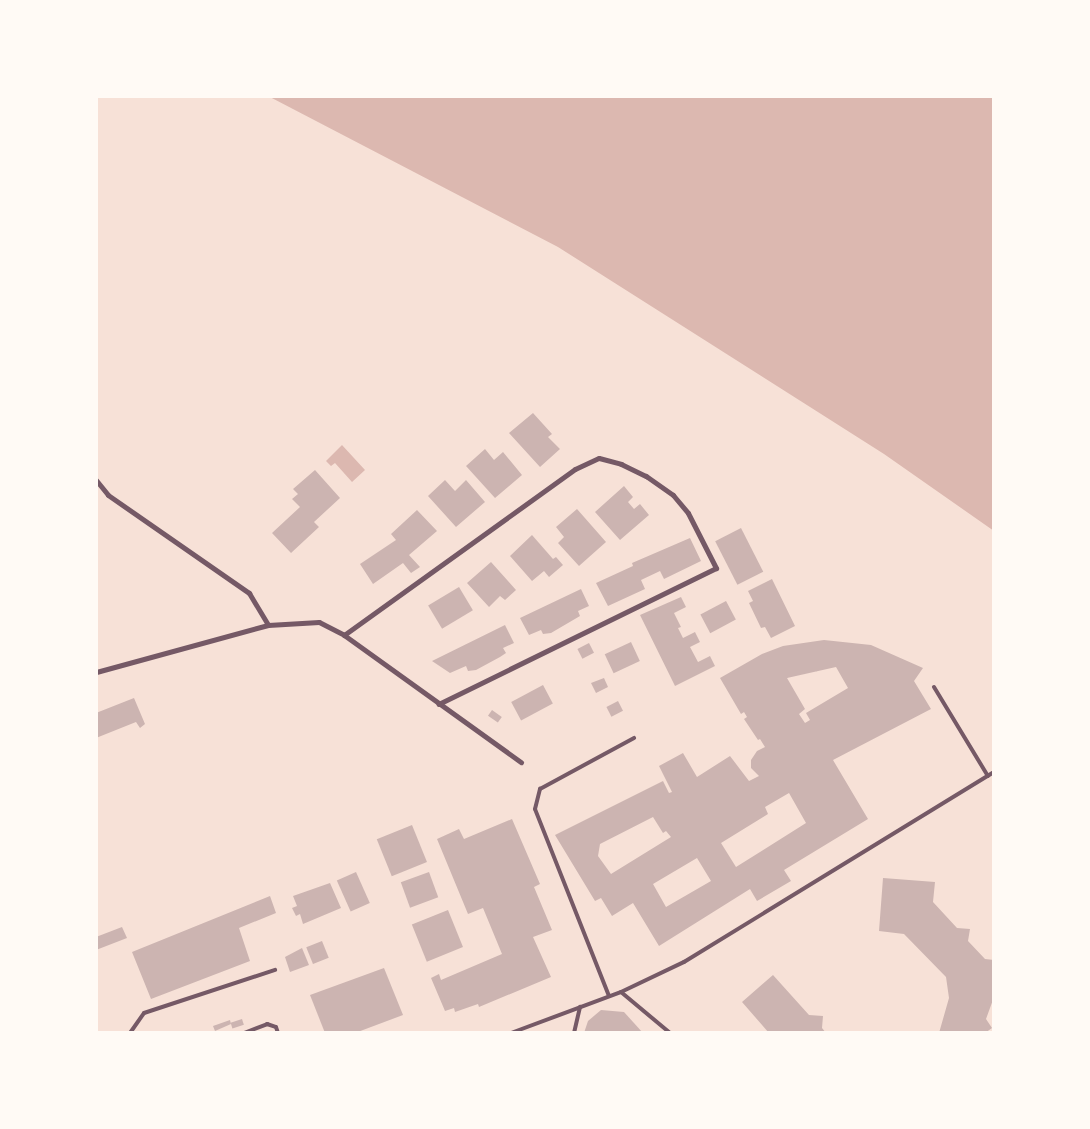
<!DOCTYPE html>
<style>
body{margin:0}
#map{position:relative;width:1090px;height:1129px;overflow:hidden;background:#f7e1d7;font-family:Raleway,sans-serif}
div>[style]{position:absolute}
.water>*{inset:0;background:#dcb8b0}
.building>*{inset:0;background:#ccb4b1;transform-origin:0 0}
.service>*{height:4px;margin:-2px;padding:0 2px;transform-origin:2px;border-radius:2px;background:#755966}
.minor>*{height:5px;margin:-2.5px;padding:0 2.5px;transform-origin:2.5px;border-radius:2.5px;background:#755966}
span{translate:-50% -50%;white-space:nowrap;text-align:center;line-height:1.15;-webkit-text-stroke:4px #fffaf5;paint-order:stroke}
.frame{position:absolute;inset:0;border:98px solid #fffaf5;pointer-events:none}
</style>
<div id="map">
<div class="water">
<i style="clip-path:polygon(268px 96px,994px 96px,994px 531px,884px 454px,558px 247px)"></i>
<i style="clip-path:polygon(342px 445px,365px 470px,352px 482px,335px 463px,331px 466px,326px 461px)"></i>
</div>
<div class="building">
<i style="clip-path:polygon(533px 413px,552px 434px,548px 437px,560px 449px,540px 467px,509px 433px)"></i>
<i style="clip-path:polygon(485px 449px,494px 460px,503px 452px,522px 475px,495px 498px,466px 466px)"></i>
<i style="clip-path:polygon(315px 470px,340px 498px,314px 522px,319px 527px,291px 553px,272px 533px,300px 507px,292px 499px,298px 494px,293px 489px)"></i>
<i style="clip-path:polygon(445px 480px,455px 491px,466px 480px,485px 502px,456px 527px,428px 496px)"></i>
<i style="clip-path:polygon(624px 486px,633px 497px,628px 502px,634px 509px,640px 504px,649px 515px,620px 540px,595px 512px)"></i>
<i style="clip-path:polygon(577px 509px,606px 542px,579px 566px,558px 543px,564px 537px,556px 527px)"></i>
<i style="clip-path:polygon(417px 510px,437px 531px,409px 555px,420px 567px,411px 573px,403px 563px,373px 584px,360px 564px,396px 540px,391px 534px)"></i>
<i style="left:741px;top:528px;width:49px;height:29px;rotate:63deg"></i>
<i style="clip-path:polygon(532px 535px,553px 559px,556px 557px,563px 565px,549px 577px,544px 571px,532px 581px,510px 556px)"></i>
<i style="clip-path:polygon(690px 538px,701px 561px,664px 579px,660px 571px,641px 580px,645px 589px,608px 606px,596px 583px,633px 566px,632px 563px)"></i>
<i style="clip-path:polygon(491px 562px,516px 590px,505px 600px,500px 596px,489px 607px,467px 583px)"></i>
<i style="clip-path:polygon(772px 579px,795px 626px,771px 638px,765px 627px,761px 628px,749px 603px,753px 601px,748px 591px)"></i>
<i style="left:459px;top:587px;width:27px;height:36px;rotate:59deg"></i>
<i style="clip-path:polygon(581px 589px,589px 606px,578px 611px,580px 616px,551px 633px,543px 634px,541px 630px,529px 635px,520px 618px)"></i>
<i style="clip-path:polygon(681px 597px,686px 607px,674px 613px,681px 627px,678px 628px,683px 638px,695px 632px,700px 642px,690px 647px,698px 662px,710px 656px,715px 666px,675px 686px,640px 615px)"></i>
<i style="left:726px;top:601px;width:21px;height:29px;rotate:62deg"></i>
<i style="clip-path:polygon(505px 625px,514px 643px,503px 648px,506px 653px,500px 657px,476px 670px,468px 671px,466px 666px,450px 673px,432px 661px)"></i>
<i style="clip-path:polygon(evenodd,824px 640px,871px 645px,923px 668px,914px 681px,931px 709px,833px 760px,868px 819px,784px 870px,791px 881px,757px 901px,750px 889px,659px 946px,633px 903px,612px 916px,601px 898px,595px 901px,555px 835px,663px 781px,669px 793px,672px 792px,659px 766px,683px 753px,697px 777px,730px 756px,749px 781px,759px 776px,751px 768px,751px 760px,757px 751px,765px 747px,760px 739px,758px 740px,744px 719px,747px 717px,744px 712px,741px 714px,720px 678px,762px 654px,783px 646px,824px 640px,836px 667px,848px 688px,806px 713px,810px 720px,805px 723px,799px 714px,805px 709px,787px 678px,836px 667px,824px 640px,789px 793px,806px 823px,736px 867px,721px 843px,768px 814px,765px 807px,789px 793px,824px 640px,653px 817px,663px 833px,666px 831px,671px 837px,611px 874px,598px 856px,600px 844px,653px 817px,824px 640px,697px 858px,711px 881px,666px 907px,653px 884px,697px 858px)"></i>
<i style="left:631px;top:642px;width:21px;height:29px;rotate:65deg"></i>
<i style="left:589px;top:643px;width:11px;height:13px;rotate:63deg"></i>
<i style="clip-path:polygon(604px 678px,608px 687px,596px 693px,591px 683px)"></i>
<i style="left:543px;top:685px;width:21px;height:36px;rotate:62deg"></i>
<i style="clip-path:polygon(134px 698px,145px 724px,140px 728px,136px 722px,96px 738px,96px 713px)"></i>
<i style="left:618px;top:701px;width:11px;height:13px;rotate:63deg"></i>
<i style="left:492px;top:710px;width:12px;height:7px;rotate:35deg"></i>
<i style="clip-path:polygon(512px 819px,540px 884px,534px 887px,552px 930px,533px 937px,551px 977px,479px 1007px,478px 1004px,455px 1012px,454px 1008px,445px 1011px,431px 978px,439px 974px,441px 980px,502px 954px,483px 908px,468px 914px,437px 839px,459px 829px,464px 839px)"></i>
<i style="left:412px;top:825px;width:40px;height:38px;rotate:68deg"></i>
<i style="left:356px;top:872px;width:34px;height:21px;rotate:66deg"></i>
<i style="left:429px;top:872px;width:27px;height:30px;rotate:70deg"></i>
<i style="clip-path:polygon(883px 878px,935px 882px,933px 902px,957px 928px,970px 929px,968px 941px,985px 959px,994px 960px,994px 997px,986px 1019px,992px 1028px,985px 1033px,939px 1033px,949px 998px,946px 977px,904px 934px,879px 931px)"></i>
<i style="clip-path:polygon(330px 883px,341px 908px,303px 924px,300px 914px,296px 916px,292px 908px,297px 906px,293px 896px)"></i>
<i style="clip-path:polygon(270px 896px,276px 913px,239px 928px,250px 961px,151px 999px,132px 952px)"></i>
<i style="left:448px;top:910px;width:40px;height:39px;rotate:68deg"></i>
<i style="clip-path:polygon(122px 927px,127px 938px,96px 950px,96px 937px)"></i>
<i style="left:322px;top:941px;width:18px;height:17px;rotate:68deg"></i>
<i style="clip-path:polygon(302px 948px,309px 965px,290px 972px,285px 957px)"></i>
<i style="clip-path:polygon(384px 968px,403px 1015px,355px 1033px,325px 1033px,310px 995px)"></i>
<i style="clip-path:polygon(773px 975px,809px 1015px,823px 1016px,822px 1028px,826px 1033px,769px 1033px,742px 1002px)"></i>
<i style="clip-path:polygon(601px 1010px,624px 1012px,643px 1033px,584px 1033px,588px 1021px)"></i>
<i style="left:242px;top:1019px;width:6px;height:12px;rotate:72deg"></i>
<i style="clip-path:polygon(230px 1020px,231px 1024px,215px 1031px,213px 1026px)"></i>
</div>
<div class="service">
<i style="left:934px;top:687px;width:104px;rotate:58.8deg"></i>
<i style="left:621px;top:992px;width:64px;rotate:39.9deg"></i>
<i style="left:609px;top:996px;width:201px;rotate:-111.6deg"></i>
<i style="left:535px;top:809px;width:21px;rotate:-76deg"></i>
<i style="left:540px;top:789px;width:107px;rotate:-28.5deg"></i>
<i style="left:130px;top:1033px;width:24px;rotate:-55deg"></i>
<i style="left:144px;top:1013px;width:138px;rotate:-18.2deg"></i>
<i style="left:244px;top:1033px;width:25px;rotate:-21deg"></i>
<i style="left:267px;top:1024px;width:9px;rotate:18deg"></i>
<i style="left:276px;top:1027px;width:6px;rotate:72deg"></i>
<i style="left:511px;top:1033px;width:117px;rotate:-20.4deg"></i>
<i style="left:621px;top:992px;width:70px;rotate:-25.5deg"></i>
<i style="left:684px;top:962px;width:364px;rotate:-31.5deg"></i>
<i style="left:574px;top:1033px;width:27px;rotate:-77deg"></i>
</div>
<div class="minor">
<i style="left:96px;top:480px;width:19px;rotate:51deg"></i>
<i style="left:108px;top:495px;width:172px;rotate:34.8deg"></i>
<i style="left:249px;top:593px;width:37px;rotate:59deg"></i>
<i style="left:268px;top:625px;width:178px;rotate:164.7deg"></i>
<i style="left:268px;top:625px;width:51px;rotate:-3.4deg"></i>
<i style="left:319px;top:622px;width:28px;rotate:27deg"></i>
<i style="left:344px;top:635px;width:218px;rotate:35.7deg"></i>
<i style="left:344px;top:635px;width:284px;rotate:-35.7deg"></i>
<i style="left:575px;top:469px;width:26px;rotate:-25deg"></i>
<i style="left:599px;top:458px;width:23px;rotate:15deg"></i>
<i style="left:621px;top:464px;width:28px;rotate:26deg"></i>
<i style="left:646px;top:476px;width:33px;rotate:35deg"></i>
<i style="left:673px;top:495px;width:23px;rotate:50deg"></i>
<i style="left:688px;top:513px;width:62px;rotate:63deg"></i>
<i style="left:716px;top:568px;width:309px;rotate:153.9deg"></i>
</div>
<div class="frame"></div>
</div>
